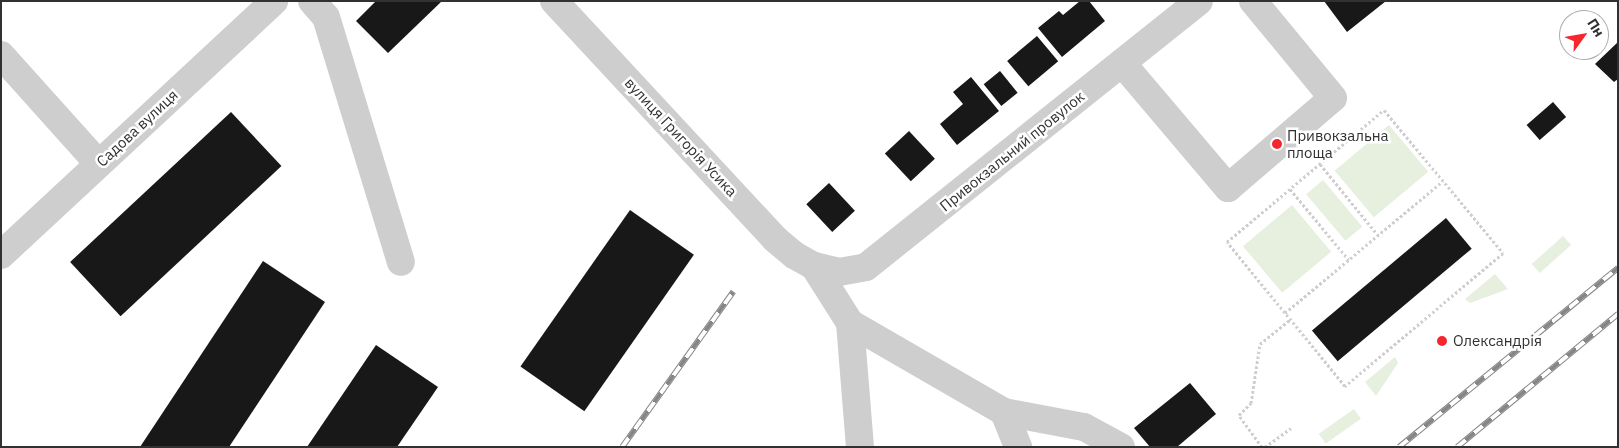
<!DOCTYPE html>
<meta charset="utf-8">
<style>
body{margin:0}
#map{position:relative;width:1619px;height:448px;overflow:hidden;background:#fff;font-family:"IBM Plex Sans",sans-serif}
div>[style]{position:absolute}
.green>*{inset:0;background:#e7efdf;transform-origin:0 0}
.building>*{inset:0;background:#181818;transform-origin:0 0}
.path>*{height:3px;margin-top:-1.5px;transform-origin:0;background:repeating-linear-gradient(90deg,#cecece 0 2.5px,transparent 0 5px)}
.minor>*{height:28px;margin:-14px;padding:0 14px;transform-origin:14px;border-radius:14px;background:#cecece}
.rail>*{height:5.5px;margin-top:-2.75px;transform-origin:0;background:repeating-linear-gradient(90deg,#fff 0 11px,#868686 0 22px);box-sizing:border-box;border-block:1px solid #868686}
.dots>*{width:14px;height:14px;translate:-50% -50%;box-sizing:border-box;border:2px solid #fff;border-radius:50%}
span{translate:-50% -50%;white-space:nowrap;text-align:center;line-height:1.15;-webkit-text-stroke:5px #fff;paint-order:stroke}
.street-label{font-size:15px;color:#313131}
.poi-label{font-size:15px;color:#313131}
.left{translate:0 -50%;text-align:left}
.frame{position:absolute;inset:0;border:2px solid #313131;pointer-events:none}
.north{position:absolute;left:1559px;top:10px;width:50px;height:50px;box-sizing:border-box;background:#fff;border:1px solid #adadad;border-radius:50%;rotate:58deg;font-size:14px;font-weight:700;line-height:20px;text-align:center;color:#313131}
.north::after{content:'';display:block;margin:auto;width:18px;height:22px;background:#f6262d;clip-path:polygon(50% 0,100% 100%,50% 72%,0 100%)}
</style>
<div id="map">
<div class="green">
<i style="left:1389px;top:125px;width:61px;height:71px;rotate:50deg"></i>
<i style="left:1323px;top:180px;width:61px;height:22px;rotate:50deg"></i>
<i style="left:1292px;top:205px;width:61px;height:64px;rotate:50deg"></i>
<i style="left:1563px;top:236px;width:12px;height:42px;rotate:48deg"></i>
<i style="clip-path:polygon(1495px 274px,1508px 289px,1470px 303px,1465px 299px)"></i>
<i style="clip-path:polygon(1395px 357px,1398px 363px,1376px 396px,1365px 382px)"></i>
<i style="left:1354px;top:409px;width:12px;height:43px;rotate:55deg"></i>
</div>
<div class="building">
<i style="clip-path:polygon(376px 1px,442px 1px,388px 53px,356px 21px)"></i>
<i style="clip-path:polygon(1080px 1px,1089px 1px,1105px 21px,1062px 57px,1038px 28px,1059px 11px,1063px 15px)"></i>
<i style="clip-path:polygon(1324px 1px,1386px 1px,1347px 32px)"></i>
<i style="left:1037px;top:36px;width:33px;height:39px;rotate:50deg"></i>
<i style="clip-path:polygon(1618px 42px,1618px 79px,1614px 82px,1595px 64px)"></i>
<i style="left:1000px;top:71px;width:28px;height:21px;rotate:51deg"></i>
<i style="clip-path:polygon(971px 77px,999px 111px,957px 145px,940px 124px,963px 104px,953px 92px)"></i>
<i style="left:1553px;top:102px;width:20px;height:35px;rotate:49deg"></i>
<i style="left:231px;top:112px;width:74px;height:220px;rotate:47deg"></i>
<i style="left:909px;top:131px;width:38px;height:33px;rotate:47deg"></i>
<i style="left:829px;top:183px;width:38px;height:31px;rotate:47deg"></i>
<i style="left:630px;top:210px;width:78px;height:191px;rotate:35deg"></i>
<i style="left:1446px;top:218px;width:40px;height:175px;rotate:50deg"></i>
<i style="clip-path:polygon(263px 261px,325px 302px,229px 447px,140px 447px)"></i>
<i style="clip-path:polygon(376px 345px,438px 387px,397px 447px,307px 447px)"></i>
<i style="clip-path:polygon(1190px 383px,1216px 414px,1177px 447px,1150px 447px,1134px 428px)"></i>
</div>
<div class="path">
<i style="left:1384px;top:110px;width:186px;rotate:50.2deg"></i>
<i style="left:1503px;top:253px;width:207px;rotate:139.9deg"></i>
<i style="left:1345px;top:386px;width:186px;rotate:-129.3deg"></i>
<i style="left:1227px;top:242px;width:205px;rotate:-40.1deg"></i>
<i style="left:1320px;top:164px;width:92px;rotate:50.8deg"></i>
<i style="left:1290px;top:189px;width:92px;rotate:50.3deg"></i>
<i style="left:1285px;top:313px;width:206px;rotate:-39.9deg"></i>
<i style="left:1262px;top:447px;width:39px;rotate:-126deg"></i>
<i style="left:1239px;top:415px;width:17px;rotate:-45deg"></i>
<i style="left:1251px;top:403px;width:60px;rotate:-81.3deg"></i>
<i style="left:1260px;top:344px;width:38px;rotate:-39deg"></i>
<i style="left:1265px;top:447px;width:32px;rotate:-36deg"></i>
</div>
<div class="minor">
<i style="left:312px;top:1px;width:21px;rotate:49deg"></i>
<i style="left:326px;top:17px;width:256px;rotate:73deg"></i>
<i style="left:554px;top:1px;width:325px;rotate:47.1deg"></i>
<i style="left:775px;top:239px;width:25px;rotate:40deg"></i>
<i style="left:794px;top:255px;width:23px;rotate:29deg"></i>
<i style="left:814px;top:266px;width:26px;rotate:13deg"></i>
<i style="left:839px;top:272px;width:27px;rotate:-10deg"></i>
<i style="left:866px;top:267px;width:426px;rotate:-38.6deg"></i>
<i style="left:1px;top:55px;width:145px;rotate:48.1deg"></i>
<i style="left:1122px;top:63px;width:164px;rotate:49.7deg"></i>
<i style="left:1228px;top:188px;width:138px;rotate:-40.6deg"></i>
<i style="left:1333px;top:98px;width:126px;rotate:-129.5deg"></i>
<i style="left:1px;top:255px;width:373px;rotate:-42.9deg"></i>
<i style="left:814px;top:266px;width:67px;rotate:57.7deg"></i>
<i style="left:850px;top:323px;width:178px;rotate:30deg"></i>
<i style="left:1004px;top:412px;width:81px;rotate:10.6deg"></i>
<i style="left:1084px;top:427px;width:42px;rotate:28.4deg"></i>
<i style="left:850px;top:323px;width:124px;rotate:85.4deg"></i>
<i style="left:1004px;top:412px;width:38px;rotate:68deg"></i>
</div>
<div class="rail">
<i style="left:622px;top:447px;width:191px;rotate:-54.4deg"></i>
<i style="left:1399px;top:447px;width:283px;rotate:-39.3deg"></i>
<i style="left:1457px;top:447px;width:209px;rotate:-39.6deg"></i>
</div>
<div class="dots">
<i style="left:1277px;top:144px;background:#f6262d"></i>
<i style="left:1442px;top:341px;background:#f6262d"></i>
</div>
<div class="street-label">
<span style="left:137px;top:128px;rotate:-43deg">Садова вулиця</span>
<span style="left:681px;top:137px;rotate:47deg">вулиця Григорія Усика</span>
<span style="left:1012px;top:151px;rotate:-39deg">Привокзальний провулок</span>
</div>
<div class="poi-label">
<span class="left" style="left:1287px;top:144px">Привокзальна<br>площа</span>
<span class="left" style="left:1453px;top:341px">Олександрія</span>
</div>
<div class="frame"></div>
<div class="north">Пн</div>
</div>
